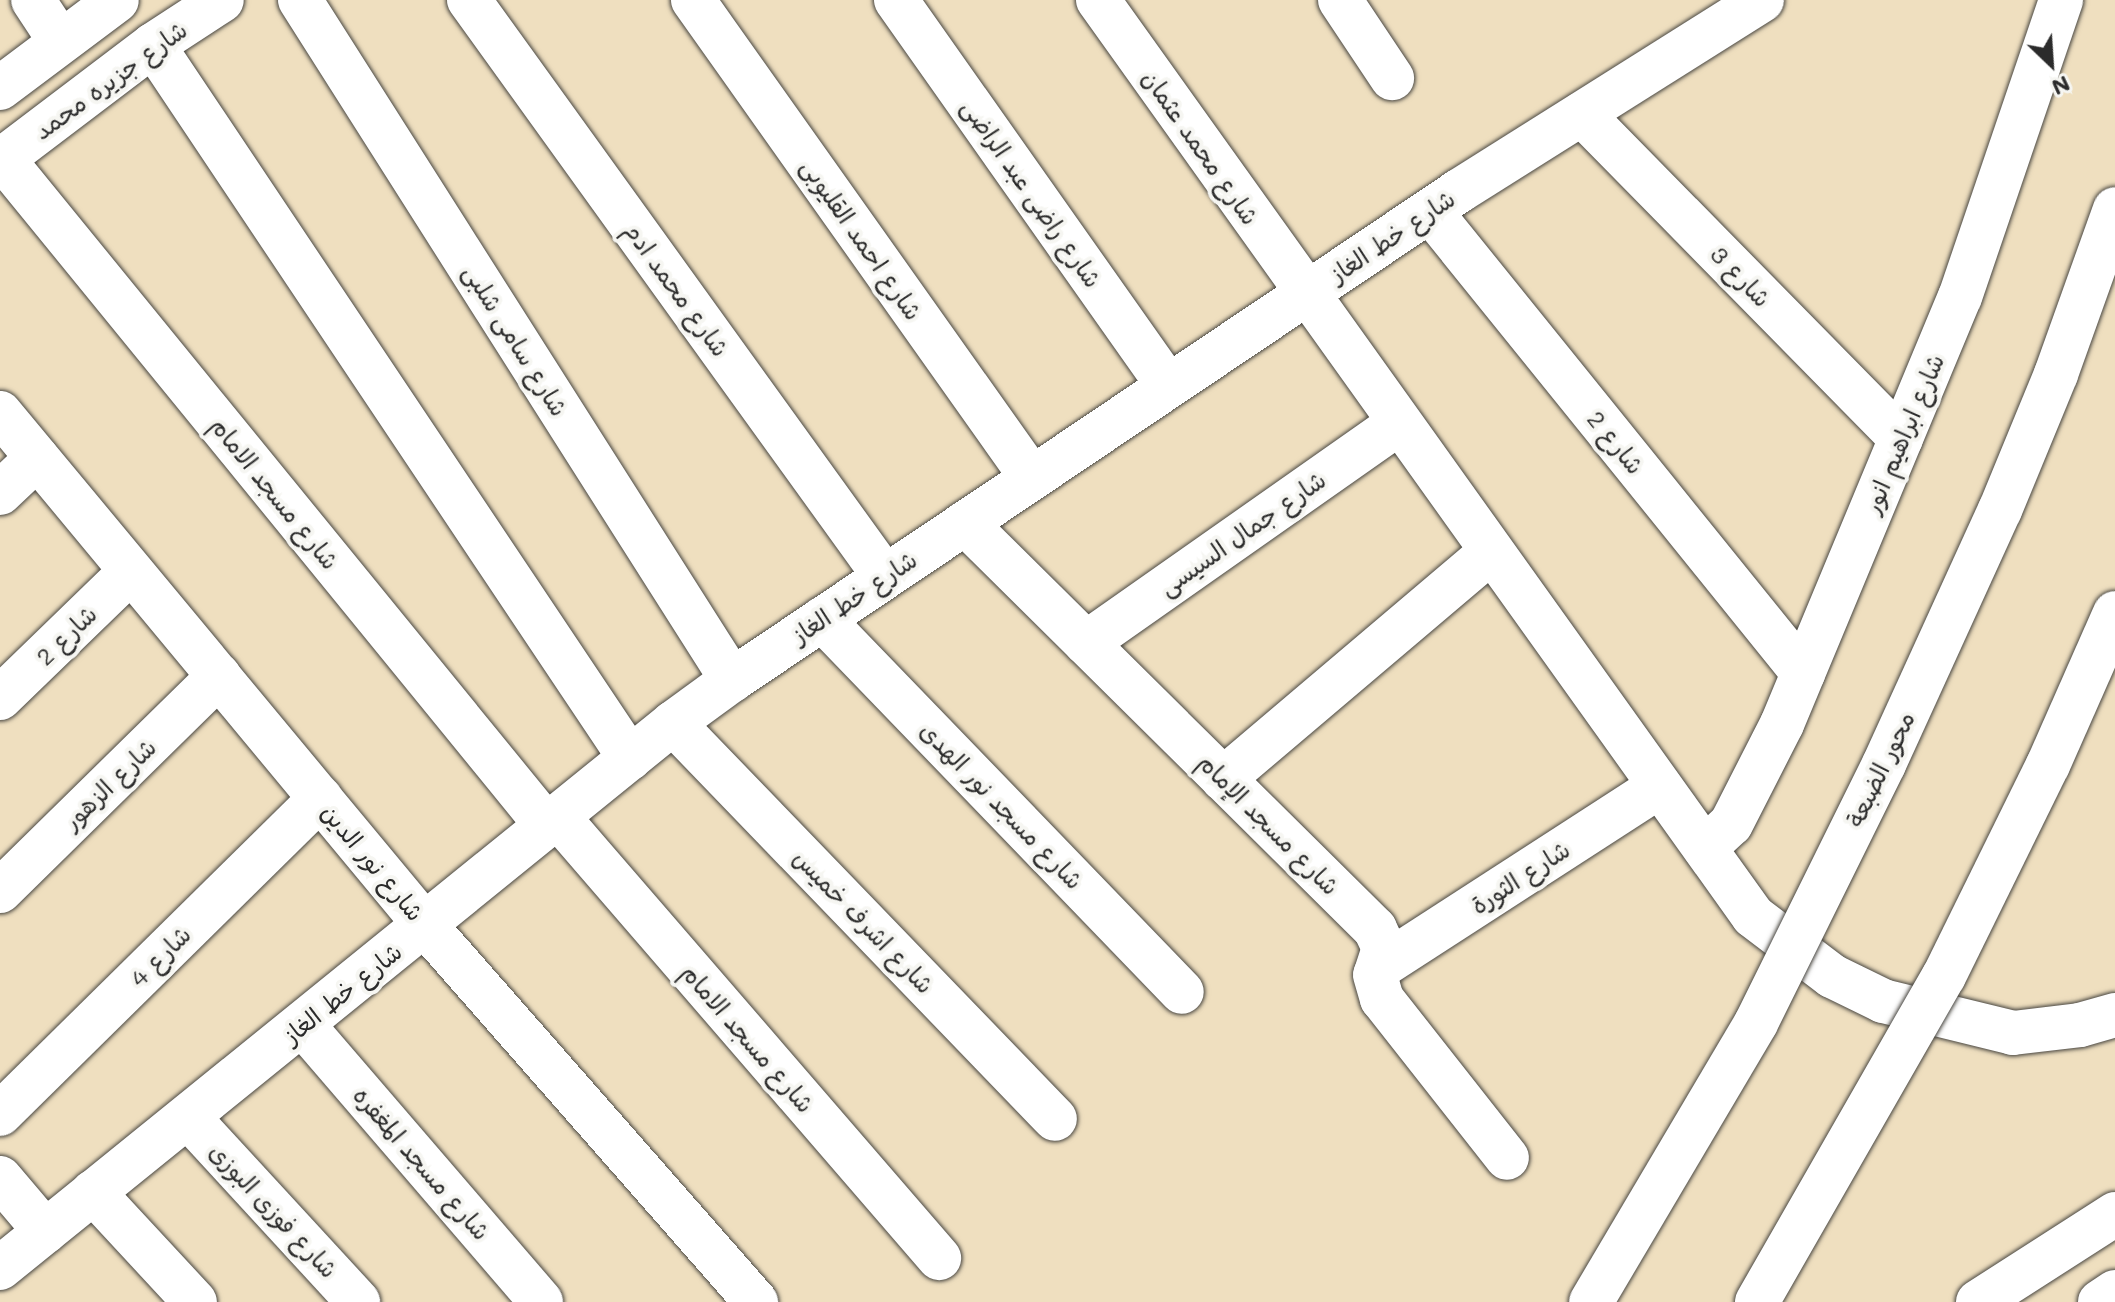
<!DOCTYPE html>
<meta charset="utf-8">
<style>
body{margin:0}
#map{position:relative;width:2115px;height:1302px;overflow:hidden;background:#efdfbf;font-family:Mali,"Playpen Sans Arabic",sans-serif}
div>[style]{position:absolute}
.roads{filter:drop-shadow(0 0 2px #484641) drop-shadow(0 0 2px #484641)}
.minor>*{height:44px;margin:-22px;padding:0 22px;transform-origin:22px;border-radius:22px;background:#fff}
.major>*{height:44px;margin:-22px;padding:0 22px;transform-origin:22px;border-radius:22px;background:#fff}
.highway>*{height:44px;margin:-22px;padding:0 22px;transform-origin:22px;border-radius:22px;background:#fff}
.bridges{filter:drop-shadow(0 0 2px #484641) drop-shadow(0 0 2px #484641)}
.highway-bridge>*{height:44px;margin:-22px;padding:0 22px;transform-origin:22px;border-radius:22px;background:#fff}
span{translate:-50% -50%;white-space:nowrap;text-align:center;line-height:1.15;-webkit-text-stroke:8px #f6f6f2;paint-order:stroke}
.street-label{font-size:24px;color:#2b2b2b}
.north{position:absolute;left:2011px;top:24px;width:80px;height:80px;-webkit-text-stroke:6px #f6f6f2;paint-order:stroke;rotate:155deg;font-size:22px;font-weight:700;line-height:32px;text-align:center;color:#2b2b2b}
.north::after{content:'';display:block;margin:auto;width:28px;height:36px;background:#2b2b2b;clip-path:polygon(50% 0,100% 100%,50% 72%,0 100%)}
</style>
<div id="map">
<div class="roads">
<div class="minor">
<i style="left:33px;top:0;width:49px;rotate:56.6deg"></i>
<i style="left:300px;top:0;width:806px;rotate:57.57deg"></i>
<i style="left:469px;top:0;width:711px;rotate:54.21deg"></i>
<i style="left:693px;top:0;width:586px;rotate:54.66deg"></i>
<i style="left:896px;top:0;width:472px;rotate:54.8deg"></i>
<i style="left:1098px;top:0;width:1126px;rotate:54.43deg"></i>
<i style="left:1753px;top:916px;width:99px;rotate:37.2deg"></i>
<i style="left:1832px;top:976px;width:57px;rotate:26.1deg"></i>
<i style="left:1883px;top:1001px;width:134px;rotate:13.8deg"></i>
<i style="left:2013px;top:1033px;width:67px;rotate:-6.8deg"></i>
<i style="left:2080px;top:1025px;width:36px;rotate:-16deg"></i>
<i style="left:1340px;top:0;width:94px;rotate:56.3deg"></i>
<i style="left:153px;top:45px;width:858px;rotate:56.22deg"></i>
<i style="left:1582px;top:114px;width:455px;rotate:45.5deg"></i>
<i style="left:3px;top:159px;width:861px;rotate:50.8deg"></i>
<i style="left:1430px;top:211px;width:594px;rotate:51.08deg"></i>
<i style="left:0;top:413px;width:665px;rotate:50.3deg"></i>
<i style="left:425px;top:925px;width:502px;rotate:48.72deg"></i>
<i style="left:0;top:493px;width:51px;rotate:-43.4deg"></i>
<i style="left:965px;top:523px;width:577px;rotate:44.72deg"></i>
<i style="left:1375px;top:929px;width:21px;rotate:65deg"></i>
<i style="left:1384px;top:948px;width:28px;rotate:108deg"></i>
<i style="left:1375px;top:975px;width:25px;rotate:74deg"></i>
<i style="left:1382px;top:999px;width:202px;rotate:51.8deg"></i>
<i style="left:822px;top:619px;width:518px;rotate:46.02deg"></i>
<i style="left:1086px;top:643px;width:381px;rotate:-35.1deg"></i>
<i style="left:0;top:698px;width:182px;rotate:-44.1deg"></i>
<i style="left:673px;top:723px;width:550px;rotate:46.03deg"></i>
<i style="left:1223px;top:779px;width:351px;rotate:-40.3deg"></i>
<i style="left:558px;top:817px;width:583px;rotate:49.17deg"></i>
<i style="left:1705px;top:848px;width:35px;rotate:-43deg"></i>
<i style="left:1731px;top:824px;width:112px;rotate:-63deg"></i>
<i style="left:1782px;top:724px;width:463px;rotate:-67.4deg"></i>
<i style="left:1960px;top:297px;width:314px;rotate:-71.2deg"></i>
<i style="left:0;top:891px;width:307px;rotate:-44.5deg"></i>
<i style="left:1380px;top:967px;width:333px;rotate:-32.9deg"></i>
<i style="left:303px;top:1025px;width:365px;rotate:49.3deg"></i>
<i style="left:0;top:1114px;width:450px;rotate:-44.6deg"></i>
<i style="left:189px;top:1118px;width:250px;rotate:47.4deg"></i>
<i style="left:0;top:1178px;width:70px;rotate:49.7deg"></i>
<i style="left:93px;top:1192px;width:150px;rotate:47.2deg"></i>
<i style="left:0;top:1268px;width:866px;rotate:-39deg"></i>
<i style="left:673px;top:723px;width:73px;rotate:-36.1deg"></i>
<i style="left:732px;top:680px;width:876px;rotate:-33.93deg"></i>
<i style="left:1459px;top:191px;width:358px;rotate:-32.2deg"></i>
</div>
<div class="major">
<i style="left:0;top:88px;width:146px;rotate:-36.9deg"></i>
<i style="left:0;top:161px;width:192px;rotate:-37.2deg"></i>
<i style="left:153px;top:45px;width:82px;rotate:-33.1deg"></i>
</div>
<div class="highway">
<i style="left:1978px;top:1302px;width:163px;rotate:-32.7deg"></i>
<i style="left:2100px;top:1302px;width:18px;rotate:-34deg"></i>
</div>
</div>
<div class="bridges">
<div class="highway-bridge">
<i style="left:1591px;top:1302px;width:324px;rotate:-59.4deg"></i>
<i style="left:1756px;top:1023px;width:289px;rotate:-63.7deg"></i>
<i style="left:1884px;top:764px;width:279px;rotate:-65.5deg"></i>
<i style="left:2000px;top:510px;width:147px;rotate:-67.6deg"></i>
<i style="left:2056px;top:374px;width:175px;rotate:-70.3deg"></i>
<i style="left:1757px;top:1302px;width:376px;rotate:-60.2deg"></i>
<i style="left:1944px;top:976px;width:235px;rotate:-63.8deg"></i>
<i style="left:2048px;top:765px;width:166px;rotate:-66.2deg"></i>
</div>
</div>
<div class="street-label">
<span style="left:110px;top:80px;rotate:-36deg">شارع جزيره محمد</span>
<span style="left:1201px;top:147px;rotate:55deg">شارع محمد عثمان</span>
<span style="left:1032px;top:193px;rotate:55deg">شارع راضى عبد الراضى</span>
<span style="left:1392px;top:236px;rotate:-34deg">شارع خط الغاز</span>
<span style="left:862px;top:239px;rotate:55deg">شارع احمد القليوبى</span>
<span style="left:1741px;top:276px;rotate:46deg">شارع 3</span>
<span style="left:677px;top:289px;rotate:54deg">شارع محمد ادم</span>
<span style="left:516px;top:340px;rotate:58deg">شارع سامى شلبى</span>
<span style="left:1903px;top:434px;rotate:-67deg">شارع ابراهيم انور</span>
<span style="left:1616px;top:442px;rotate:51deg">شارع 2</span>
<span style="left:275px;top:493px;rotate:51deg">شارع مسجد الامام</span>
<span style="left:1242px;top:533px;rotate:-35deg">شارع جمال السيسى</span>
<span style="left:854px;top:597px;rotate:-34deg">شارع خط الغاز</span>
<span style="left:66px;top:635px;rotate:-44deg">شارع 2</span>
<span style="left:1880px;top:769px;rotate:-64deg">محور الضبعة</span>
<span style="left:109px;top:784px;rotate:-44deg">شارع الزهور</span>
<span style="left:1002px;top:805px;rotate:46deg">شارع مسجد نور الهدى</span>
<span style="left:1269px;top:824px;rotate:45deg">شارع مسجد الإمام</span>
<span style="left:373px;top:862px;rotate:50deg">شارع نور الدين</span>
<span style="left:1520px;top:877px;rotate:-33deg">شارع الثورة</span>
<span style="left:864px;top:921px;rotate:46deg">شارع اشرف خميس</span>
<span style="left:160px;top:956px;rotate:-45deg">شارع 4</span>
<span style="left:342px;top:993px;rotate:-39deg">شارع خط الغاز</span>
<span style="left:748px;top:1038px;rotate:49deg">شارع مسجد الامام</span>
<span style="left:422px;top:1163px;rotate:49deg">شارع مسجد المغفره</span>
<span style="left:274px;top:1210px;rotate:47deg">شارع فوزى البوزى</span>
</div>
<div class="north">N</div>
</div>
